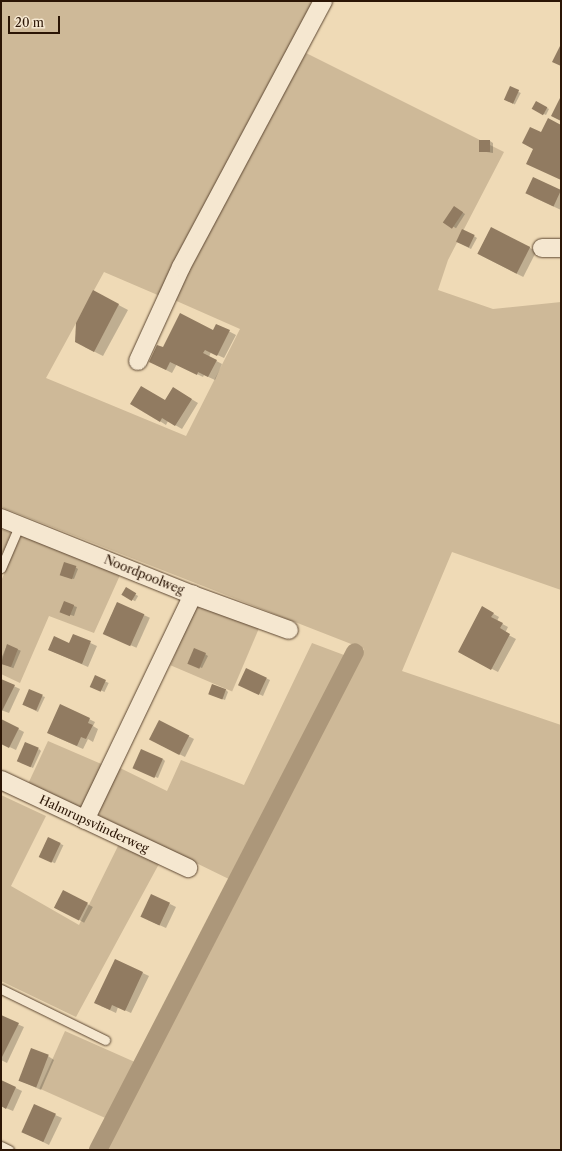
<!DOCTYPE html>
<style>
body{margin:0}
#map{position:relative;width:562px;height:1151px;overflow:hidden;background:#efdab6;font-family:"Libre Caslon Text",serif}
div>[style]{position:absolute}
.green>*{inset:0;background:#ceb998;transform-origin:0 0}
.shadow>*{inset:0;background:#0003;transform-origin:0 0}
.canal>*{height:18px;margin:-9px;padding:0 9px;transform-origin:9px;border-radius:9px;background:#ac977a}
.building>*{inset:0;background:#917b61;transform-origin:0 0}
.roads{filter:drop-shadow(0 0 1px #5c4631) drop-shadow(0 0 1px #5c4631)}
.service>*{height:9px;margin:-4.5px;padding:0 4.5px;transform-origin:4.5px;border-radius:4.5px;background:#f5e7d0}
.minor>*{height:18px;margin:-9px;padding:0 9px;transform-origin:9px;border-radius:9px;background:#f5e7d0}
span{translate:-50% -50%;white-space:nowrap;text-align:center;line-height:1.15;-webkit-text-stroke:3px #f5e7d0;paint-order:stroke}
.street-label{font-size:12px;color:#2b1505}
.frame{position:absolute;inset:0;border:2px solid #2b1505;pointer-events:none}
.scale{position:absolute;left:8px;top:16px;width:52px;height:18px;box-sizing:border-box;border:2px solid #2b1505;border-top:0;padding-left:5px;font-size:12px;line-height:14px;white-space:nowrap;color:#2b1505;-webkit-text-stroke:3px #f5e7d0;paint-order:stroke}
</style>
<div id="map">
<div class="green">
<i style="clip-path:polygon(1px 1px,318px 1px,160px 296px,104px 272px,46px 378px,186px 436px,240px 329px,172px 299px,186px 265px,306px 53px,504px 152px,448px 260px,438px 290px,493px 309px,561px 302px,561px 590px,452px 552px,402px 671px,561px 725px,561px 1150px,106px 1150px,364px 649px,1px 507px)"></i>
<i style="clip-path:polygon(1px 529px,11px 533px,1px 556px)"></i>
<i style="clip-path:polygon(22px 533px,121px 573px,94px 633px,49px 616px,20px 683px,1px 674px,1px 581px)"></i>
<i style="left:199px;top:598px;width:67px;height:73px;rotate:23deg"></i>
<i style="clip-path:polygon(312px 643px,352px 658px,237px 883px,96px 814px,118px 767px,167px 791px,181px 760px,244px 785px)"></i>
<i style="clip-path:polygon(48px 741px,106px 766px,86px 807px,78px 808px,28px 784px)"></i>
<i style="clip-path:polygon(1px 795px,46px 816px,11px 886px,79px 925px,119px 844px,160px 862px,76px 1017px,1px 981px)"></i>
<i style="left:65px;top:1031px;width:85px;height:63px;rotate:24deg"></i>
</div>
<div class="shadow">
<i style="left:511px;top:88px;width:11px;height:13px;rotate:27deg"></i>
<i style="clip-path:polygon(536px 102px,549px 109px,546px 115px,533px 109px)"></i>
<i style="clip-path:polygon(490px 141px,493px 143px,493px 153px,480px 151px)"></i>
<i style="clip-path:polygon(534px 178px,561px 191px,561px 210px,533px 197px)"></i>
<i style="left:454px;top:207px;width:13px;height:17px;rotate:32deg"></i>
<i style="left:491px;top:228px;width:51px;height:29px;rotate:27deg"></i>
<i style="clip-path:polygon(474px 236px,477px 238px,471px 249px,457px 242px)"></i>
<i style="clip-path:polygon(94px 292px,128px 310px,103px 356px,85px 347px)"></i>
<i style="clip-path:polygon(217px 325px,236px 335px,224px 358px,211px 352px,209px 357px,222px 364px,215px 380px,204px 375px,203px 377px,177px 364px,172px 373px,156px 365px,163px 349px,214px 331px)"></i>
<i style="clip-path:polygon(173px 388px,198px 403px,182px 429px,168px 421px,166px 425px,131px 403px,165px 401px)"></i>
<i style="clip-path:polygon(75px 567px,78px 569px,74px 579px,64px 576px)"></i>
<i style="left:126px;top:589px;width:14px;height:6px;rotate:30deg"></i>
<i style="clip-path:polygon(64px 603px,77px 607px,74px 616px,64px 613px)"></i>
<i style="left:117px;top:603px;width:36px;height:33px;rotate:24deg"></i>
<i style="clip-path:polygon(483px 608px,499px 617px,497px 621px,508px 627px,505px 633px,516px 639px,498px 672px,465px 655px)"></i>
<i style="clip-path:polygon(73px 635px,97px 646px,88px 667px,49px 650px,70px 644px)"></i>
<i style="left:7px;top:645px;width:15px;height:19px;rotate:23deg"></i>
<i style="clip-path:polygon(205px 654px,208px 656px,202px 668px,191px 664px)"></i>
<i style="clip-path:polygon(246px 669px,270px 680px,263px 696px,242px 686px)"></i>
<i style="left:96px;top:677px;width:14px;height:10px;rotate:25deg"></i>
<i style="clip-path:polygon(1px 680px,20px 689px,9px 713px,1px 710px)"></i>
<i style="clip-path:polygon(226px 690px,228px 692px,225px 700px,212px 695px)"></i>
<i style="clip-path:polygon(42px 696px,45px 697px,38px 712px,26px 706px)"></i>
<i style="clip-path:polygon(89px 719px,95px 722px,93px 726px,98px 729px,93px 742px,88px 739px,83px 749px,54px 736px)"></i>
<i style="clip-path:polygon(1px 720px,24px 732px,16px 750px,1px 743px)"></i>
<i style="clip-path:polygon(188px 736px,194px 739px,185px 757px,157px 743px)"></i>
<i style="clip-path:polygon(39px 749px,41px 751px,33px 768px,20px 762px)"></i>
<i style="clip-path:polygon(163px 759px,165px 761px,158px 778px,137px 769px)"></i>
<i style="left:48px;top:838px;width:17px;height:20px;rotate:25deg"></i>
<i style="left:64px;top:891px;width:33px;height:18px;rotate:29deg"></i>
<i style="clip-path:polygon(170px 904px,176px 907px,166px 928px,148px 920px)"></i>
<i style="clip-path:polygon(115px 960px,149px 976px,131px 1013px,118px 1007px,116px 1013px,101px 1006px)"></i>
<i style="clip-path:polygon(1px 1017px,24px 1027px,7px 1063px,1px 1060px)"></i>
<i style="clip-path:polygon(48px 1056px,54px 1060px,41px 1090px,19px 1080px)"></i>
<i style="clip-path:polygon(1px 1081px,22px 1091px,13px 1111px,1px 1106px)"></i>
<i style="clip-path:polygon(35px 1106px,62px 1118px,49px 1145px,29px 1135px)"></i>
</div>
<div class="canal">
<i style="left:98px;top:1150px;width:560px;rotate:-62.7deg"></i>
</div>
<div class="building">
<i style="clip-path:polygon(561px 44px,561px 66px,552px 62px)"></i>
<i style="left:510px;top:86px;width:10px;height:15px;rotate:24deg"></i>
<i style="clip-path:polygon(561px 96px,561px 121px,551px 116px)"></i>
<i style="left:536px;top:101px;width:13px;height:9px;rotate:29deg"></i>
<i style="clip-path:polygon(548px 118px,561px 125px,561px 180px,526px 164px,533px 149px,522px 143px,530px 127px,541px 132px)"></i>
<i style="left:479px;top:140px;width:11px;height:12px"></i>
<i style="left:533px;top:177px;width:31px;height:18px;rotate:25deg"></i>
<i style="left:454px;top:206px;width:11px;height:20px;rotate:34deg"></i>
<i style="left:491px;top:227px;width:44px;height:30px;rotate:27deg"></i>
<i style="left:462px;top:229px;width:14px;height:14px;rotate:25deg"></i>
<i style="clip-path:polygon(93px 290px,119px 304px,94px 352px,75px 342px,76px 323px)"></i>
<i style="clip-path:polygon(180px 313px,213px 330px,216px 324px,230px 330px,217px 356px,205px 350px,203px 353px,217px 360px,208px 377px,198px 372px,197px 375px,170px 362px,166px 370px,149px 362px,157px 345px,163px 347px)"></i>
<i style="clip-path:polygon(141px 386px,165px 400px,173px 387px,192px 399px,175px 426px,162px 418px,160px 422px,130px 404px)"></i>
<i style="left:64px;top:562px;width:13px;height:14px;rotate:18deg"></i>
<i style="left:126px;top:587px;width:12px;height:9px;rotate:31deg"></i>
<i style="left:64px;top:601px;width:11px;height:12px;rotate:22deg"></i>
<i style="left:117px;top:602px;width:30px;height:35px;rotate:24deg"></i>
<i style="clip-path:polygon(482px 606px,494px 613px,491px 617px,503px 623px,500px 628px,510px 634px,491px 670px,458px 652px)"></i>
<i style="clip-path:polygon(73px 634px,91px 641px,82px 664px,48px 650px,54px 636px,69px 643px)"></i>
<i style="clip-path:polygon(7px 644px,18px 649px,11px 667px,1px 664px)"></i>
<i style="left:194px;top:648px;width:13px;height:17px;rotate:23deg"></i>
<i style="left:246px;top:668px;width:23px;height:19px;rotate:25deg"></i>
<i style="left:95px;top:675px;width:12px;height:13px;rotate:24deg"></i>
<i style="clip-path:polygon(1px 679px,15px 685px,2px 711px,1px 710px)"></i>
<i style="left:212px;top:684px;width:15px;height:11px;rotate:20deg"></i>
<i style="left:29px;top:689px;width:15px;height:17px;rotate:23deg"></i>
<i style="clip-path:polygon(60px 704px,90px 718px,88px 723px,93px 725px,86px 739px,81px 737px,77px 746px,47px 733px)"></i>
<i style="clip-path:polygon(1px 719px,19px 728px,9px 748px,1px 744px)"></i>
<i style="left:159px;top:720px;width:34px;height:22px;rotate:27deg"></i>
<i style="left:25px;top:742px;width:15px;height:21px;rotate:23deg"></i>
<i style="left:141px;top:749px;width:24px;height:21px;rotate:24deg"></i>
<i style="left:48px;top:837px;width:14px;height:22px;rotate:25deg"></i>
<i style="left:63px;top:890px;width:28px;height:20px;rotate:27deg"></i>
<i style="left:151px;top:894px;width:21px;height:25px;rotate:25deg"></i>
<i style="clip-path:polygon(115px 959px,143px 972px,125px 1011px,112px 1005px,110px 1010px,94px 1003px)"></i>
<i style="clip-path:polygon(1px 1015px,19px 1023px,1px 1059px)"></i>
<i style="left:31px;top:1048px;width:19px;height:35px;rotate:21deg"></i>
<i style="clip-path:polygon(1px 1080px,16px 1087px,6px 1109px,1px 1106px)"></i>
<i style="left:34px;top:1104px;width:24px;height:31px;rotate:24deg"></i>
</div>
<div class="roads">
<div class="service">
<i style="left:1px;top:568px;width:46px;rotate:-66.8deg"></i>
<i style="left:1px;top:989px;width:116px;rotate:26.1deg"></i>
<i style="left:1px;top:1146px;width:9px;rotate:27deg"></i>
</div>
<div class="minor">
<i style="left:542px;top:248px;width:19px"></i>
<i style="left:138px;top:361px;width:103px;rotate:-65.4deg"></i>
<i style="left:181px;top:267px;width:302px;rotate:-61.9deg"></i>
<i style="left:1px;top:518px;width:207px;rotate:21.9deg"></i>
<i style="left:193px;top:595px;width:102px;rotate:20deg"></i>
<i style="left:1px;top:780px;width:207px;rotate:25.2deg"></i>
<i style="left:85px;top:820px;width:250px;rotate:-64.4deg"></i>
</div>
</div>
<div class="street-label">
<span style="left:144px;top:575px;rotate:22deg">Noordpoolweg</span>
<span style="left:94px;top:824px;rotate:25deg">Halmrupsvlinderweg</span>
</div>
<div class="frame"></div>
<div class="scale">20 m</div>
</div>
